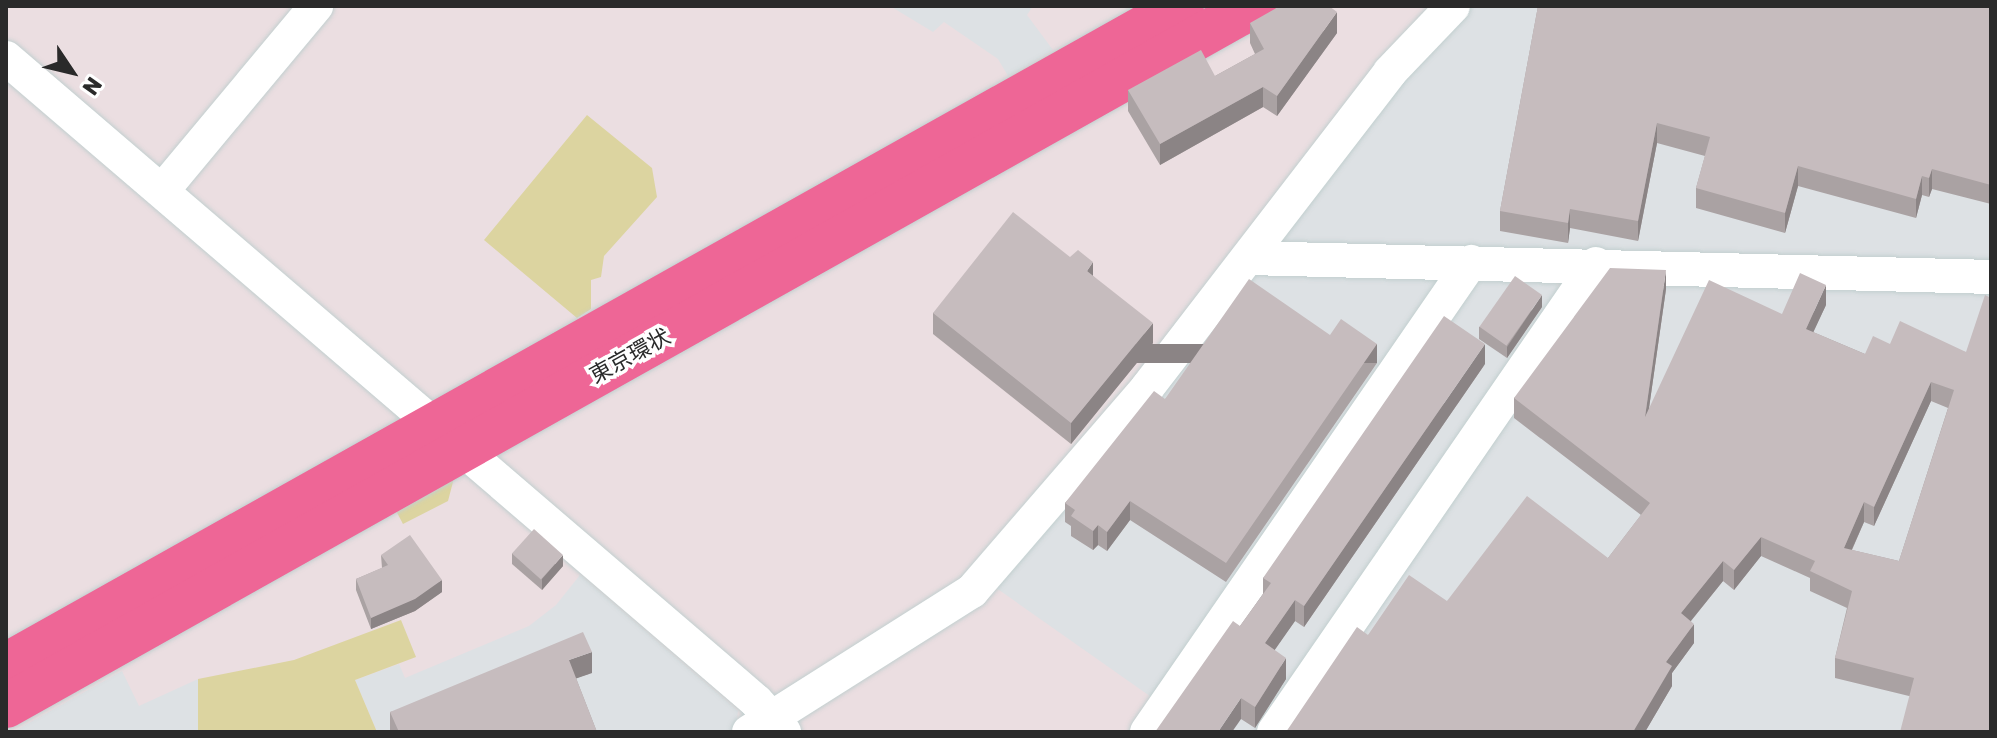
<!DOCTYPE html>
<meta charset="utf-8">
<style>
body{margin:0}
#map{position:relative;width:1997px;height:738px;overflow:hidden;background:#ebdee1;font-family:Rubik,"Noto Sans JP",sans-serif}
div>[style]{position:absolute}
.industrial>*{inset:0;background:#dde1e4}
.green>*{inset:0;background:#dcd4a0}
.roads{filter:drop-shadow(0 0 2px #c2cfcf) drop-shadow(0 0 2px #c2cfcf)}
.minor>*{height:34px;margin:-17px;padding:0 17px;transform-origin:17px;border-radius:17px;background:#fff}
.highway>*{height:44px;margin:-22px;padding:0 22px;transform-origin:22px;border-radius:22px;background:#ee6696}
.wall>*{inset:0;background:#aaa2a3}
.shaded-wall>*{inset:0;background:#8b8485;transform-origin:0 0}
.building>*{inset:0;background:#c6bcbe;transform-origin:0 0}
span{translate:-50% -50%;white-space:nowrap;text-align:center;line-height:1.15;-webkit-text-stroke:7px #fff;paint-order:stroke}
.street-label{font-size:22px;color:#2a2a2a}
.frame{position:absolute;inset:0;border:8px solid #2a2a2a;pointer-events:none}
.north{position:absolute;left:32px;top:32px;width:80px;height:80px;-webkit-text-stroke:6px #fff;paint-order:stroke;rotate:125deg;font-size:22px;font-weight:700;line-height:32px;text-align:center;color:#2a2a2a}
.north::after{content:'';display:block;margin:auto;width:28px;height:36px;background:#2a2a2a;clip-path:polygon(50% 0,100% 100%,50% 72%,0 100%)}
</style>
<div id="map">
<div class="industrial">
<i style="clip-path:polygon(890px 6px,1033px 6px,1027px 15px,1053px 50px,1008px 76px,998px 59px,944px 22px,933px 32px)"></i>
<i style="clip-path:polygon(1466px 6px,1991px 6px,1991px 260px,1285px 242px,1279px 229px)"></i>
<i style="clip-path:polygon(1245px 273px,1555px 281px,1562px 295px,1259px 732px,1132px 732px,1154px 699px,992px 585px)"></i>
<i style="clip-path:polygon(1608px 283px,1991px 291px,1991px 732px,1289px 732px,1508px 416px)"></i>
<i style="clip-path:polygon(580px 575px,738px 711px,736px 728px,726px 732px,377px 732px,355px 680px,399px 664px,405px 678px,529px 626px,556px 605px)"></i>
<i style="clip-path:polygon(122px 671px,139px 706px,198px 679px,198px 732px,13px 732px)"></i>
</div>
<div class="green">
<i style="clip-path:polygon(587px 115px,652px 168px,657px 197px,604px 256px,601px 277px,591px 280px,591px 309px,577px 318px,484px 240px)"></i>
<i style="clip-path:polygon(454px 478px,448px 501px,403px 524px,394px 507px)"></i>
<i style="clip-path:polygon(401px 620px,416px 657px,355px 680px,377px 732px,198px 732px,198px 679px,294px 660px)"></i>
</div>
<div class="roads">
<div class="minor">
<i style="left:6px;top:58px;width:988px;rotate:40.61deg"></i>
<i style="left:756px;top:701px;width:42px;rotate:47.9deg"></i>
<i style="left:162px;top:191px;width:241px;rotate:-50.2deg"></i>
<i style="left:1248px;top:258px;width:743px;rotate:1.46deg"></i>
<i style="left:749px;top:732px;width:264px;rotate:-32.3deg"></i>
<i style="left:972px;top:591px;width:268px;rotate:-49.2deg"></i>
<i style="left:1147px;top:388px;width:399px;rotate:-52.4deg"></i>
<i style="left:1390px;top:72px;width:91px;rotate:-46.3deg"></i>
<i style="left:1147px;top:732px;width:571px;rotate:-55.42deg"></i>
<i style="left:1274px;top:732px;width:568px;rotate:-55.47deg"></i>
</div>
<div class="highway">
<i style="left:6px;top:665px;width:1348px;rotate:-29.27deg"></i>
<i style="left:6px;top:706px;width:1431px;rotate:-29.29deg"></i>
</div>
</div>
<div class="wall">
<i style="clip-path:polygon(1538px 6px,1991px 6px,1991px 204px,1932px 189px,1929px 197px,1922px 195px,1916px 218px,1798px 186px,1785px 233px,1696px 208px,1696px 188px,1705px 156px,1657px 143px,1638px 241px,1570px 228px,1568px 243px,1500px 231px,1500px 211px)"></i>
<i style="clip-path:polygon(1250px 23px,1337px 33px,1277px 116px,1263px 107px,1160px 165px,1128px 111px,1128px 90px,1215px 76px,1255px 54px,1250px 43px)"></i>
<i style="clip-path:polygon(1070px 257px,1093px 276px,1153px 343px,1071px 444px,933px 334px,933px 313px)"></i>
<i style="clip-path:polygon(evenodd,1666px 289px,1649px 408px,1826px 305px,1813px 332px,1865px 354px,1890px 344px,1966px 352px,1991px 732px,1909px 696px,1835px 678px,1835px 658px,1847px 608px,1810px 591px,1810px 578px,1761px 556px,1734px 590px,1723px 581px,1691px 621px,1694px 643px,1672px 673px,1672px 686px,1645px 732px,1286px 732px,1368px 635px,1447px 601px,1608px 558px,1641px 515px,1514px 418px,1514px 398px,1666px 289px,1931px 401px,1948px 408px,1899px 561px,1852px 550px,1864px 522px,1874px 526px,1931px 401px)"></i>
<i style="clip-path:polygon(1542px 307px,1507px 358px,1479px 339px,1479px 327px)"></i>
<i style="clip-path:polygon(1330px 335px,1377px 363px,1226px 582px,1130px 520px,1107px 551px,1098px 545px,1093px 550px,1071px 536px,1071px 526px,1065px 522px,1065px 503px,1165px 399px)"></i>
<i style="clip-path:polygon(1485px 364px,1304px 627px,1295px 621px,1274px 650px,1286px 679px,1255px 728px,1241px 719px,1240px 626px,1263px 594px,1263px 578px)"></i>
<i style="clip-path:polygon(512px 553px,563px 566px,542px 590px,512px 564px)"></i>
<i style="clip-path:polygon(381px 555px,442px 592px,415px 611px,371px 629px,356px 590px,356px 579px,382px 568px)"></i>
<i style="clip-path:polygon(592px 673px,576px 678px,597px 732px,390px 732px,390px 712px)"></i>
</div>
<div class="shaded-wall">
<i style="clip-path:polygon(1337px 12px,1337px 33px,1277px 116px,1277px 96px)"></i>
<i style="clip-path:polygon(1263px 87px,1263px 107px,1160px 165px,1160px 144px)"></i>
<i style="clip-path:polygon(1657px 123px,1657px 143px,1638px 241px,1638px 221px)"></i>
<i style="clip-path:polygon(1798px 166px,1798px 186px,1785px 233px,1785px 213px)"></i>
<i style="clip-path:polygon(1932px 169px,1932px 189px,1929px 197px,1929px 178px)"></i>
<i style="clip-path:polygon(1922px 176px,1922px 195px,1916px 218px,1916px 199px)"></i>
<i style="clip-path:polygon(1570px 209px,1570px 228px,1568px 243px,1568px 223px)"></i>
<i style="clip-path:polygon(1093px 262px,1093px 282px,1087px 271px)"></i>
<i style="clip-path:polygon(1666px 270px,1666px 289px,1645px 436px,1645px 417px)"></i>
<i style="clip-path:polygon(1826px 285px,1826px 305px,1806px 348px,1806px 329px)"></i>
<i style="clip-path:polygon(1542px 295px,1542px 307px,1507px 358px,1507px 347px)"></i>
<i style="clip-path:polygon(1153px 323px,1153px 343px,1071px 444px,1071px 423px)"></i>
<i style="left:1377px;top:344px;width:19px;height:266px;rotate:90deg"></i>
<i style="clip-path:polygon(1485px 344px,1485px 364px,1304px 627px,1304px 606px)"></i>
<i style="clip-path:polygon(1931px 382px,1931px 401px,1874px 526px,1874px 507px)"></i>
<i style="clip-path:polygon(1130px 501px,1130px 520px,1107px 551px,1107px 532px)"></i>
<i style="clip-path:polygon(1864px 502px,1864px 522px,1844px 567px,1844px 548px)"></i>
<i style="clip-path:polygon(1098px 525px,1098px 545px,1093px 550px,1093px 531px)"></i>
<i style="clip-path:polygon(1761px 537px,1761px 556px,1734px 590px,1734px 570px)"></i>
<i style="clip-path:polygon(563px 555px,563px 566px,542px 590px,542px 579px)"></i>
<i style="clip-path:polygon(1723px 561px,1723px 581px,1681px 633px,1681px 613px)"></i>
<i style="clip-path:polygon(442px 580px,442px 592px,415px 611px,371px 629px,371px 618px)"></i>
<i style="clip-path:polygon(1295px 600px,1295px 621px,1265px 664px,1265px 643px)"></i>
<i style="clip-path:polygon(1694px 624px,1694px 643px,1672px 673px,1672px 686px,1645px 732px,1633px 732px,1666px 662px)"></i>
<i style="clip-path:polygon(592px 652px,592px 673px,569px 681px,569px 660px)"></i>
<i style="clip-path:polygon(1286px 658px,1286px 679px,1255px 728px,1255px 707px)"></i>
<i style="clip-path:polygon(1241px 698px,1241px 719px,1232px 732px,1218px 732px)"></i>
</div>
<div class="building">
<i style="clip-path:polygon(1280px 6px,1329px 6px,1337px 12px,1277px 96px,1263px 87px,1160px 144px,1128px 90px,1201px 50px,1215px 76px,1264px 49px,1250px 23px)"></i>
<i style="clip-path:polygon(1538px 6px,1991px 6px,1991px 185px,1932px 169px,1929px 178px,1922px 176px,1916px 199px,1798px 166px,1785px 213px,1696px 188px,1710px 137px,1657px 123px,1638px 221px,1570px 209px,1568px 223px,1500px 211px)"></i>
<i style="clip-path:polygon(1013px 212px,1070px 257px,1078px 250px,1093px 262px,1087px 271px,1153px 323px,1071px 423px,933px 313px)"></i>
<i style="clip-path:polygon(evenodd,1610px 268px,1666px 270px,1645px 417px,1709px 280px,1782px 314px,1800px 273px,1826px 285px,1806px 329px,1865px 354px,1873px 336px,1890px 344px,1900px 321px,1966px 352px,1985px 295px,1991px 298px,1991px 732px,1900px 732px,1914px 678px,1835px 658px,1852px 591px,1810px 571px,1815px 561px,1761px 537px,1734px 570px,1723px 561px,1681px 613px,1694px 624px,1666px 662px,1672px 666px,1633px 732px,1286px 732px,1357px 627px,1368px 635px,1409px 575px,1447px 601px,1527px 496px,1608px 558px,1650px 503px,1514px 398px,1610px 268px,1931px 382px,1954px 390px,1899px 561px,1844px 548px,1864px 502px,1874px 507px,1931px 382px)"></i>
<i style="left:1515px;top:276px;width:33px;height:62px;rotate:35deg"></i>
<i style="clip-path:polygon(1249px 279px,1330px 335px,1341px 319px,1377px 344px,1226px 563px,1130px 501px,1107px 532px,1098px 525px,1093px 531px,1071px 516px,1075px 510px,1065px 503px,1154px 391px,1165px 399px)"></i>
<i style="clip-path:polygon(1444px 316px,1485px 344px,1304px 606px,1295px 600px,1265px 643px,1286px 658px,1255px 707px,1241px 698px,1218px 732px,1155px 732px,1233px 621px,1240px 626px,1271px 583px,1263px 578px)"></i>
<i style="left:534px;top:529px;width:39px;height:33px;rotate:42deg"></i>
<i style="clip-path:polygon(410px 535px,442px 580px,415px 599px,371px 618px,356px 579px,388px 565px,381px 555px)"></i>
<i style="clip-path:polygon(583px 632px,592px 652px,569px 660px,597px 732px,399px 732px,390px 712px)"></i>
</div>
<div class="street-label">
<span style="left:630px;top:356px;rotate:-29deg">東京環状</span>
</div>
<div class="frame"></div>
<div class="north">N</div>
</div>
